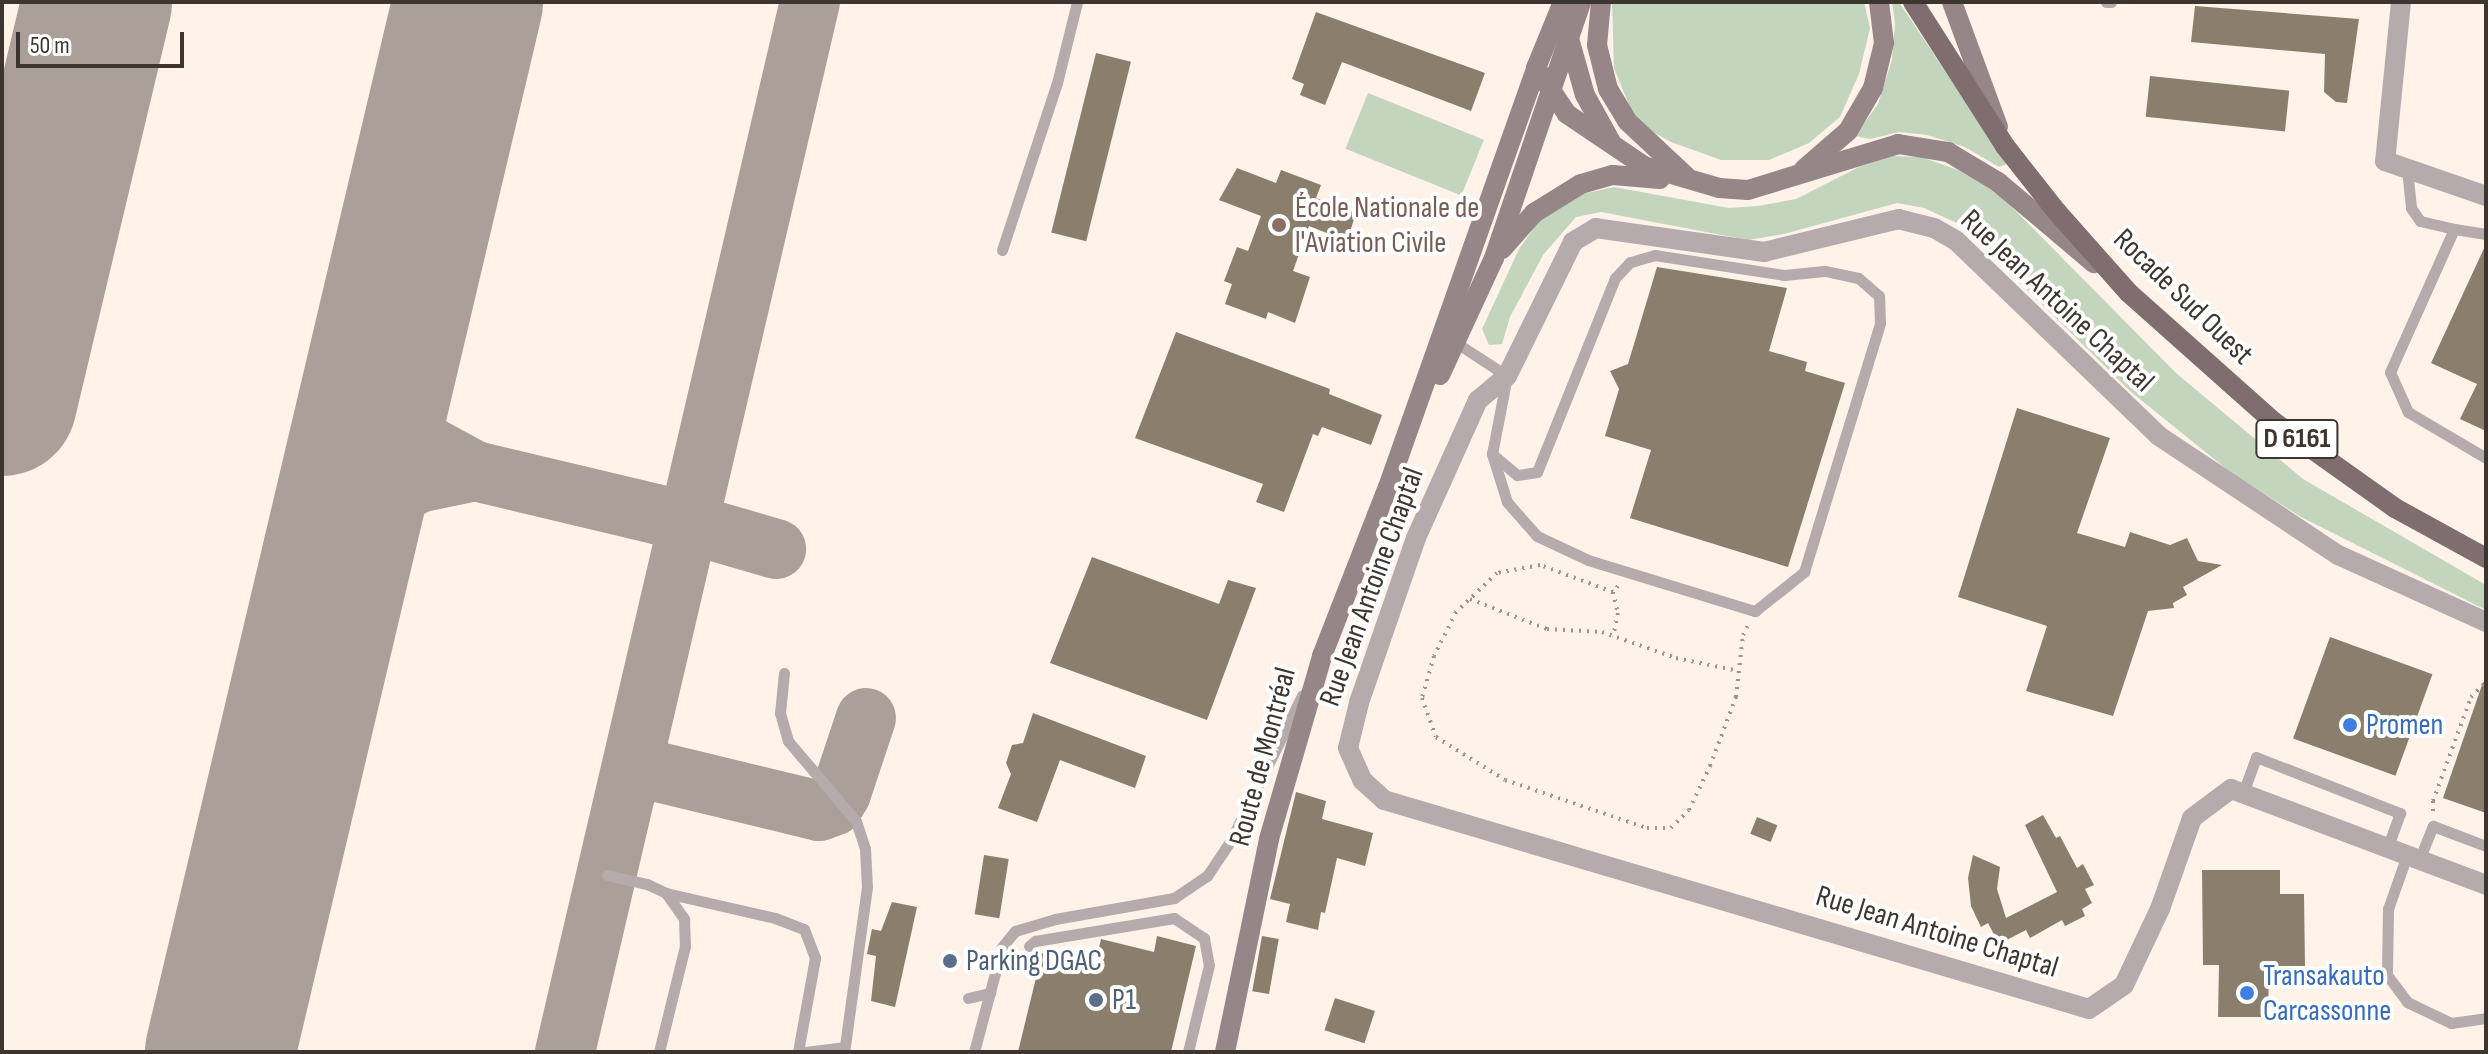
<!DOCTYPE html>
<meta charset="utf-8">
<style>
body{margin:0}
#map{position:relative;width:2488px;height:1054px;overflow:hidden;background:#fef2e9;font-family:"Sofia Sans Condensed",sans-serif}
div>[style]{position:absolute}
.green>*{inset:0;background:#c4d5bd;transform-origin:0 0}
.taxiway>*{height:60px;margin:-30px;padding:0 30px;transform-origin:30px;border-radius:30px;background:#aba099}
.runway>*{height:150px;margin:-75px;padding:0 75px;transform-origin:75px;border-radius:75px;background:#aba099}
.building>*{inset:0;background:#8a7f6d;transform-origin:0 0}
.path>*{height:4px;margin-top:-2px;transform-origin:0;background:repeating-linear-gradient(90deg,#9e948d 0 2px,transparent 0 8px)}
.service>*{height:11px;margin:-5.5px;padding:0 5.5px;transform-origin:5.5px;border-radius:5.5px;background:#b5aaac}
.minor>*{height:20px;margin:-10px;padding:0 10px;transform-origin:10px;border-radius:10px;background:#b5aaac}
.secondary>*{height:20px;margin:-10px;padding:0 10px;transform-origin:10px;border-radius:10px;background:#968688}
.primary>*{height:20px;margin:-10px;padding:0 10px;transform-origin:10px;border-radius:10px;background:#806d6f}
.dots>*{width:22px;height:22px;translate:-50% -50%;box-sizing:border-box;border:4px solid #fff;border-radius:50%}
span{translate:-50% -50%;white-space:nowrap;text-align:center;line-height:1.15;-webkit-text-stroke:8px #fff;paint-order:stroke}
.shield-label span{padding:2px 6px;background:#fff;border:2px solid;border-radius:6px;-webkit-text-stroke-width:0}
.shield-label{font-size:28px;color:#3d3530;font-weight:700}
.education-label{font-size:30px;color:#785e54}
.left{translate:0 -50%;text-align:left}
.street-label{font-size:30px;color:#3d3530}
.shop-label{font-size:30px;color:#366cbe}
.service-label{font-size:30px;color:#4e5e75}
.frame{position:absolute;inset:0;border:4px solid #3d3530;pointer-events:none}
.scale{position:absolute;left:16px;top:32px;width:168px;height:36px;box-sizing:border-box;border:4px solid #3d3530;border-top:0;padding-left:10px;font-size:24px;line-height:28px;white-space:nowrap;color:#3d3530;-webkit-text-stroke:6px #fff;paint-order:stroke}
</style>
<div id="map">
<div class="green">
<i style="clip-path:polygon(1612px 2px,1864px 2px,1870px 28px,1859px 74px,1840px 117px,1809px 143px,1769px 160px,1721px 160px,1671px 142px,1649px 130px,1631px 110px,1614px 68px)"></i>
<i style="clip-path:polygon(1892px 2px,1899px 2px,2007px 164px,1999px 167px,1965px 147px,1927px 135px,1899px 132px,1870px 139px,1855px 136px,1878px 104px,1892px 60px,1895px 24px)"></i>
<i style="left:1368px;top:93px;width:125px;height:60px;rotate:22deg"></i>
<i style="clip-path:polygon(1892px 156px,1921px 157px,1958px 170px,1999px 194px,2176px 373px,2303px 479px,2486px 585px,2486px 610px,2301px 517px,2230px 472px,2130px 391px,1961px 225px,1924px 208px,1897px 203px,1784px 234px,1748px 240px,1601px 212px,1576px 217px,1543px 255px,1510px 317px,1502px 344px,1489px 345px,1482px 329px,1519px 249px,1539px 221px,1578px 195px,1614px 187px,1729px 208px,1758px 206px,1796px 199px,1859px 167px)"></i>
</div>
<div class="taxiway">
<i style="left:389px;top:336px;width:39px;rotate:87deg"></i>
<i style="left:391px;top:375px;width:34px;rotate:76deg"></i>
<i style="left:399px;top:408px;width:27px;rotate:59deg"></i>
<i style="left:413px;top:431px;width:22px;rotate:43deg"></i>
<i style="left:429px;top:446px;width:52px;rotate:28.5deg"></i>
<i style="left:475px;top:471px;width:189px;rotate:13.4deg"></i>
<i style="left:659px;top:515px;width:122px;rotate:16.2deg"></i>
<i style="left:332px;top:577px;width:83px;rotate:-57.8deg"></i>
<i style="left:376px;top:507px;width:48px;rotate:-29.7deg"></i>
<i style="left:418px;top:483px;width:58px;rotate:-11.9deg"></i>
<i style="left:629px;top:785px;width:19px;rotate:-43deg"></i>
<i style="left:643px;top:772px;width:11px;rotate:-5deg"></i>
<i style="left:654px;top:771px;width:170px;rotate:13.6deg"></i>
<i style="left:819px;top:811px;width:15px;rotate:-20deg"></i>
<i style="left:833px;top:806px;width:15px;rotate:-58deg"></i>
<i style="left:841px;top:793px;width:79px;rotate:-71.6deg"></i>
<i style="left:565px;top:1052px;width:1078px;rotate:-76.87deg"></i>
</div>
<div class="runway">
<i style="left:2px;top:401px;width:410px;rotate:-76.6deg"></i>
<i style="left:220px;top:1052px;width:1079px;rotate:-76.71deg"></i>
</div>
<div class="building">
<i style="clip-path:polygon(2195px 6px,2359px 19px,2347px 103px,2336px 102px,2324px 92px,2325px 54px,2191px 42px)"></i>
<i style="clip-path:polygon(1316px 12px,1485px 73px,1471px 111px,1342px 62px,1325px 105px,1300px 95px,1304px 84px,1292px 79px)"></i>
<i style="left:1096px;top:53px;width:36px;height:185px;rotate:14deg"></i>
<i style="left:2150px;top:76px;width:140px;height:41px;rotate:6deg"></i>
<i style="clip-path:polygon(1237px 168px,1276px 183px,1281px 170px,1321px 185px,1316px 198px,1356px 213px,1347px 241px,1309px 226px,1293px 271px,1310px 277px,1295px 323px,1268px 312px,1266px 319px,1225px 304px,1232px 284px,1224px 281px,1237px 247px,1248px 251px,1261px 216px,1219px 200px)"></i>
<i style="clip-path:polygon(2486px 244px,2486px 431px,2460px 419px,2477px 384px,2431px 363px)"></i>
<i style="clip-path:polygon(1657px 267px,1787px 288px,1769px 351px,1807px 362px,1805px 371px,1845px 383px,1788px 567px,1630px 518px,1651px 450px,1605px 436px,1619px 389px,1610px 371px,1628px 364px)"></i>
<i style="clip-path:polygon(1176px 332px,1330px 389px,1329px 394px,1382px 415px,1371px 445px,1322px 427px,1318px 436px,1313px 434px,1284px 512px,1256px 502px,1263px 484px,1135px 438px)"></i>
<i style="clip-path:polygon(2017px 408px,2110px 438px,2077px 533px,2125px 547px,2130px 532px,2170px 545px,2187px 538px,2198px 561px,2222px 565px,2183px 587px,2187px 595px,2173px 603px,2174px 608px,2148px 611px,2113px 716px,2026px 691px,2047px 626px,1958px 597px)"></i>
<i style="clip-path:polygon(1092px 557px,1219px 604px,1228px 580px,1256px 588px,1207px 720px,1050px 663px)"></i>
<i style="left:2330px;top:637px;width:109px;height:108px;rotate:20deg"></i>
<i style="clip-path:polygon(2483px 682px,2486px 683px,2486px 813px,2443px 798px)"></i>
<i style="clip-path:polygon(1033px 713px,1146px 756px,1135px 788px,1060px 760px,1037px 822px,998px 808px,1011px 774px,1006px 763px,1012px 745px,1023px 743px)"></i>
<i style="clip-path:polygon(1296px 792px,1326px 801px,1322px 819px,1373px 833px,1365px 866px,1337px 858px,1325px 913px,1321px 912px,1318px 930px,1286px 922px,1290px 904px,1270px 899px)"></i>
<i style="clip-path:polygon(2043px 815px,2056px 838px,2060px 836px,2077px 868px,2083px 864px,2094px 885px,2085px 889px,2092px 903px,2082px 909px,2085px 916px,2065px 926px,2062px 920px,2030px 938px,2026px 930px,1999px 944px,1988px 923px,1981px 927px,1971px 906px,1968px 878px,1973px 855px,2000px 867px,1997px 889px,2006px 918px,2057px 892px,2025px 825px)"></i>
<i style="left:1757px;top:817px;width:22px;height:18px;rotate:22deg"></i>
<i style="left:984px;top:855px;width:25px;height:60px;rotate:9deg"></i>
<i style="clip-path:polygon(2202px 870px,2280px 870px,2280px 894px,2304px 894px,2305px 966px,2269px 966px,2268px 1017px,2218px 1017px,2219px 965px,2203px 965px)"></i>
<i style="clip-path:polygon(892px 902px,917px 907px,895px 1007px,871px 1001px,876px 956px,867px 954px,872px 929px,881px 931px)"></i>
<i style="clip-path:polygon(1157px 936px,1196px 946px,1171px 1052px,1018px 1052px,1042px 953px,1095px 965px,1101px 939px,1154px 952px)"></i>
<i style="left:1262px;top:936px;width:17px;height:56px;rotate:10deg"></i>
<i style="left:1335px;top:998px;width:42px;height:34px;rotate:18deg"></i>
</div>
<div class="path">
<i style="left:1618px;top:586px;width:8px;rotate:130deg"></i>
<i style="left:1613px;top:592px;width:78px;rotate:-159.7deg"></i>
<i style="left:1540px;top:565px;width:44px;rotate:169.5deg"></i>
<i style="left:1497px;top:573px;width:57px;rotate:136.4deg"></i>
<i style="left:1456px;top:612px;width:49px;rotate:116.6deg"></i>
<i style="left:1434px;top:656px;width:44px;rotate:105.9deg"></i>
<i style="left:1422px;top:698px;width:41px;rotate:70.3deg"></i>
<i style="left:1436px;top:737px;width:81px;rotate:31.9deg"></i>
<i style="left:1505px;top:780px;width:150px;rotate:18.7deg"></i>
<i style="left:1647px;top:828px;width:24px"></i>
<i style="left:1671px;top:828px;width:25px;rotate:-45deg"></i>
<i style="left:1689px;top:810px;width:49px;rotate:-64.5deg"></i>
<i style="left:1710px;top:766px;width:74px;rotate:-69.4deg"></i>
<i style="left:1736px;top:697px;width:62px;rotate:-83.6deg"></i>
<i style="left:1743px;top:635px;width:13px;rotate:-63deg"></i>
<i style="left:1613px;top:592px;width:22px;rotate:77deg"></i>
<i style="left:1618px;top:613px;width:24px;rotate:102deg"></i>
<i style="left:1470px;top:599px;width:83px;rotate:21.3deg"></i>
<i style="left:1547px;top:629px;width:55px;rotate:3.1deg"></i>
<i style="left:1602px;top:632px;width:78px;rotate:19.4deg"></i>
<i style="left:1676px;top:658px;width:64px;rotate:11.7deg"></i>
<i style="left:2433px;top:811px;width:10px;rotate:-90deg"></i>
<i style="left:2433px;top:801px;width:111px;rotate:-69.9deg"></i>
<i style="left:2471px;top:697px;width:21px;rotate:-45deg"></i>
</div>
<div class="service">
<i style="left:2106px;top:2px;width:5px"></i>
<i style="left:2407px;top:169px;width:39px;rotate:84deg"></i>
<i style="left:2411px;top:208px;width:16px;rotate:55deg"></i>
<i style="left:2420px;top:221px;width:35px;rotate:13deg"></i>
<i style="left:2486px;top:234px;width:32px;rotate:-171deg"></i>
<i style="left:2454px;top:229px;width:157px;rotate:114.1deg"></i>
<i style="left:2390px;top:372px;width:44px;rotate:65.8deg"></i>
<i style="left:2408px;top:412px;width:91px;rotate:30.5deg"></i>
<i style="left:1002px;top:250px;width:176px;rotate:-71.8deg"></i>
<i style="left:1057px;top:83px;width:83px;rotate:-76.1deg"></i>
<i style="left:1455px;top:342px;width:62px;rotate:33.2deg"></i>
<i style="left:1507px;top:376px;width:79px;rotate:100.9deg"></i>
<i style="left:1492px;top:454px;width:50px;rotate:72.6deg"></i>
<i style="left:1507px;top:502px;width:45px;rotate:48.6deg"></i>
<i style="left:1537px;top:536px;width:56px;rotate:25.2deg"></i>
<i style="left:1588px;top:560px;width:175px;rotate:17deg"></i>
<i style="left:1755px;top:611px;width:63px;rotate:-38.5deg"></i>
<i style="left:1804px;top:572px;width:260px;rotate:-73deg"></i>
<i style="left:1880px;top:323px;width:27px;rotate:-92deg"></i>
<i style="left:1879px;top:296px;width:28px;rotate:-139deg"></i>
<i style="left:1858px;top:278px;width:35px;rotate:-168deg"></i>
<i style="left:1824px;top:271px;width:40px;rotate:174.3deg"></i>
<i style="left:1784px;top:275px;width:131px;rotate:-171.2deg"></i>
<i style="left:1655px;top:255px;width:26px;rotate:164deg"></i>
<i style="left:1630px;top:262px;width:22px;rotate:133deg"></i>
<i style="left:1615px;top:278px;width:209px;rotate:111.9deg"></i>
<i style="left:1537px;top:472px;width:20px;rotate:171deg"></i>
<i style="left:1517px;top:475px;width:33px;rotate:-140deg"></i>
<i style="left:784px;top:673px;width:40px;rotate:95.7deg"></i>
<i style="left:780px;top:713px;width:29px;rotate:74deg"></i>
<i style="left:788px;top:741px;width:105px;rotate:49.6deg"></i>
<i style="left:856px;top:821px;width:29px;rotate:72deg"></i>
<i style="left:865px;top:849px;width:38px;rotate:87deg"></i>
<i style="left:867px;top:887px;width:167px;rotate:97.9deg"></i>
<i style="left:2243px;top:793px;width:38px;rotate:-70deg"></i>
<i style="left:2256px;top:757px;width:155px;rotate:21.3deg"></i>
<i style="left:2400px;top:813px;width:37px;rotate:110deg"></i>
<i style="left:2407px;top:855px;width:57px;rotate:109.4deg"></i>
<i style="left:2388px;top:909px;width:66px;rotate:90.9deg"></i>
<i style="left:2387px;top:975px;width:34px;rotate:53deg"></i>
<i style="left:2407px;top:1002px;width:49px;rotate:25.5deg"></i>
<i style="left:2451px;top:1023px;width:35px;rotate:-8deg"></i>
<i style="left:2419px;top:860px;width:37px;rotate:-68deg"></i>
<i style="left:2433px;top:826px;width:57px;rotate:20.7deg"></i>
<i style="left:607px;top:875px;width:41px;rotate:12.7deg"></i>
<i style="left:647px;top:884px;width:21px;rotate:25deg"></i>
<i style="left:666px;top:893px;width:32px;rotate:55deg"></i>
<i style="left:684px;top:919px;width:27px;rotate:88deg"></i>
<i style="left:685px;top:946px;width:109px;rotate:103.8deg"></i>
<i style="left:666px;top:893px;width:112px;rotate:12.9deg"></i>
<i style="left:775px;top:918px;width:31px;rotate:21deg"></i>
<i style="left:804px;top:929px;width:31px;rotate:69deg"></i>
<i style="left:815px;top:958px;width:96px;rotate:100.3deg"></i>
<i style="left:1029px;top:946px;width:8px;rotate:-40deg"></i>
<i style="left:1035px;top:941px;width:141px;rotate:-9.4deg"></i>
<i style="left:1174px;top:918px;width:36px;rotate:34deg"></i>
<i style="left:1204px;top:938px;width:27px;rotate:80deg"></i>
<i style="left:1209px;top:965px;width:89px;rotate:103.6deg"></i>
<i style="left:968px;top:998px;width:23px;rotate:-13deg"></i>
<i style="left:805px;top:1052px;width:39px;rotate:-7deg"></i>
<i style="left:974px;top:1052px;width:109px;rotate:-75.1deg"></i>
<i style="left:1002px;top:947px;width:21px;rotate:-51deg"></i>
<i style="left:1015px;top:931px;width:42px;rotate:-16.7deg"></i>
<i style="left:1055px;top:919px;width:121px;rotate:-10deg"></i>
<i style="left:1174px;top:898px;width:40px;rotate:-34deg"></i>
<i style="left:1207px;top:876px;width:43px;rotate:-56.3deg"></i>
<i style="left:1231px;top:840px;width:161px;rotate:-63.8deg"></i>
</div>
<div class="minor">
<i style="left:2401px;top:2px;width:160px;rotate:95.7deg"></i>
<i style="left:2385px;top:161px;width:107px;rotate:19.1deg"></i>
<i style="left:2486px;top:622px;width:162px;rotate:-155.6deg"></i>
<i style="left:2338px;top:555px;width:215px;rotate:-146.4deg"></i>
<i style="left:2159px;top:436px;width:283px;rotate:-136.1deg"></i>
<i style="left:1955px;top:240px;width:24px;rotate:-150deg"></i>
<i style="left:1934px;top:228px;width:36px;rotate:-166deg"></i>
<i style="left:1899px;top:219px;width:139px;rotate:166.3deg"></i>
<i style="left:1764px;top:252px;width:170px;rotate:-171.9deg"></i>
<i style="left:1596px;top:228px;width:27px;rotate:149deg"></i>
<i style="left:1573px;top:242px;width:149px;rotate:116.2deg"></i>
<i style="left:1507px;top:376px;width:38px;rotate:140deg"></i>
<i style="left:1478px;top:400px;width:151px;rotate:114.2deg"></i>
<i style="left:1416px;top:538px;width:175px;rotate:109.1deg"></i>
<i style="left:1359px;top:703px;width:46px;rotate:103.7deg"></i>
<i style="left:1348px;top:748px;width:35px;rotate:66deg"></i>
<i style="left:1362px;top:780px;width:30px;rotate:42deg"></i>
<i style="left:1384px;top:800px;width:735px;rotate:16.51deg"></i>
<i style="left:2089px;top:1009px;width:42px;rotate:-34.4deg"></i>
<i style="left:2124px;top:985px;width:84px;rotate:-64.7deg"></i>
<i style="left:2160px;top:909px;width:96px;rotate:-70.6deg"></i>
<i style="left:2192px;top:818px;width:49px;rotate:-36.6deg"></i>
<i style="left:2231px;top:789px;width:272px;rotate:20.6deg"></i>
</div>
<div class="secondary">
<i style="left:1601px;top:2px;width:43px;rotate:95.3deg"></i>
<i style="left:1597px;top:45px;width:45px;rotate:76deg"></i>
<i style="left:1608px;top:89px;width:37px;rotate:59deg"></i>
<i style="left:1627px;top:121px;width:81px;rotate:43deg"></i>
<i style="left:1952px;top:2px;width:133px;rotate:69.8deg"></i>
<i style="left:1568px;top:35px;width:62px;rotate:74.2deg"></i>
<i style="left:1585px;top:95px;width:54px;rotate:61deg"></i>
<i style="left:1536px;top:68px;width:55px;rotate:56deg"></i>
<i style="left:1567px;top:114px;width:93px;rotate:34deg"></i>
<i style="left:1644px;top:166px;width:78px;rotate:16.3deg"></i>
<i style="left:1719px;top:188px;width:29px;rotate:4deg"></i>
<i style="left:1748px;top:190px;width:157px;rotate:-17deg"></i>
<i style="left:1898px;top:144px;width:51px;rotate:9.1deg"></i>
<i style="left:1948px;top:152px;width:58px;rotate:31deg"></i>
<i style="left:1998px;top:182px;width:126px;rotate:40.2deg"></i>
<i style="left:1804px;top:169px;width:58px;rotate:-40.8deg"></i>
<i style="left:1848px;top:131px;width:50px;rotate:-59.8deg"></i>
<i style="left:1873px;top:88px;width:46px;rotate:-76.3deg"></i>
<i style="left:1884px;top:43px;width:41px;rotate:-97deg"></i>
<i style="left:1502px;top:249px;width:48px;rotate:-48.4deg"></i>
<i style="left:1534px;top:213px;width:55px;rotate:-31.7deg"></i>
<i style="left:1581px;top:184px;width:33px;rotate:-16deg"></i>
<i style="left:1613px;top:175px;width:47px;rotate:4.9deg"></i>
<i style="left:1440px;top:375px;width:129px;rotate:-65.2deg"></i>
<i style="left:1494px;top:258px;width:270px;rotate:-71.2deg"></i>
<i style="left:1225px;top:1052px;width:217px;rotate:-78.3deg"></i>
<i style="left:1269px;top:839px;width:191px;rotate:-73.8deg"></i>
<i style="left:1322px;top:656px;width:181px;rotate:-68.7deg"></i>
<i style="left:1388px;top:487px;width:444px;rotate:-70.5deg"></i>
<i style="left:1536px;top:68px;width:71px;rotate:-67.8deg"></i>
</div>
<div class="primary">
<i style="left:1913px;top:2px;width:171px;rotate:57.4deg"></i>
<i style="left:2005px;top:146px;width:84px;rotate:51.8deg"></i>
<i style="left:2057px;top:212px;width:108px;rotate:48.4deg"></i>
<i style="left:2129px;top:293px;width:194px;rotate:41.7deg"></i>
<i style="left:2274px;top:422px;width:148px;rotate:35.4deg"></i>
<i style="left:2395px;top:508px;width:104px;rotate:28.8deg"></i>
</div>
<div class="dots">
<i style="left:1279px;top:225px;background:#8d6e63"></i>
<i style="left:2350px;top:725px;background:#3f7fe0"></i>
<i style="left:950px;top:961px;background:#5c6f8a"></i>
<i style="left:2247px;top:993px;background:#3f7fe0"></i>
<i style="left:1096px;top:1000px;background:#5c6f8a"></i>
</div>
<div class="shield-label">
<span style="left:2297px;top:439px">D 6161</span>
</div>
<div class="education-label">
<span class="left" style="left:1295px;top:225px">École Nationale de<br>l'Aviation Civile</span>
</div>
<div class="street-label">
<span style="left:2183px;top:297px;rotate:44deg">Rocade Sud Ouest</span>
<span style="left:2057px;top:301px;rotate:43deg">Rue Jean Antoine Chaptal</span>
<span style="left:1372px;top:587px;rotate:-70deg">Rue Jean Antoine Chaptal</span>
<span style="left:1263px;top:757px;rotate:-75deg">Route de Montréal</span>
<span style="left:1937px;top:932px;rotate:17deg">Rue Jean Antoine Chaptal</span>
</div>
<div class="shop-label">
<span class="left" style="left:2366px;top:725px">Promen</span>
<span class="left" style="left:2263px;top:993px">Transakauto<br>Carcassonne</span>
</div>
<div class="service-label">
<span class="left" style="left:966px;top:961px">Parking DGAC</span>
<span class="left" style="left:1112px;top:1000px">P1</span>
</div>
<div class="frame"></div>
<div class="scale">50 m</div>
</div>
